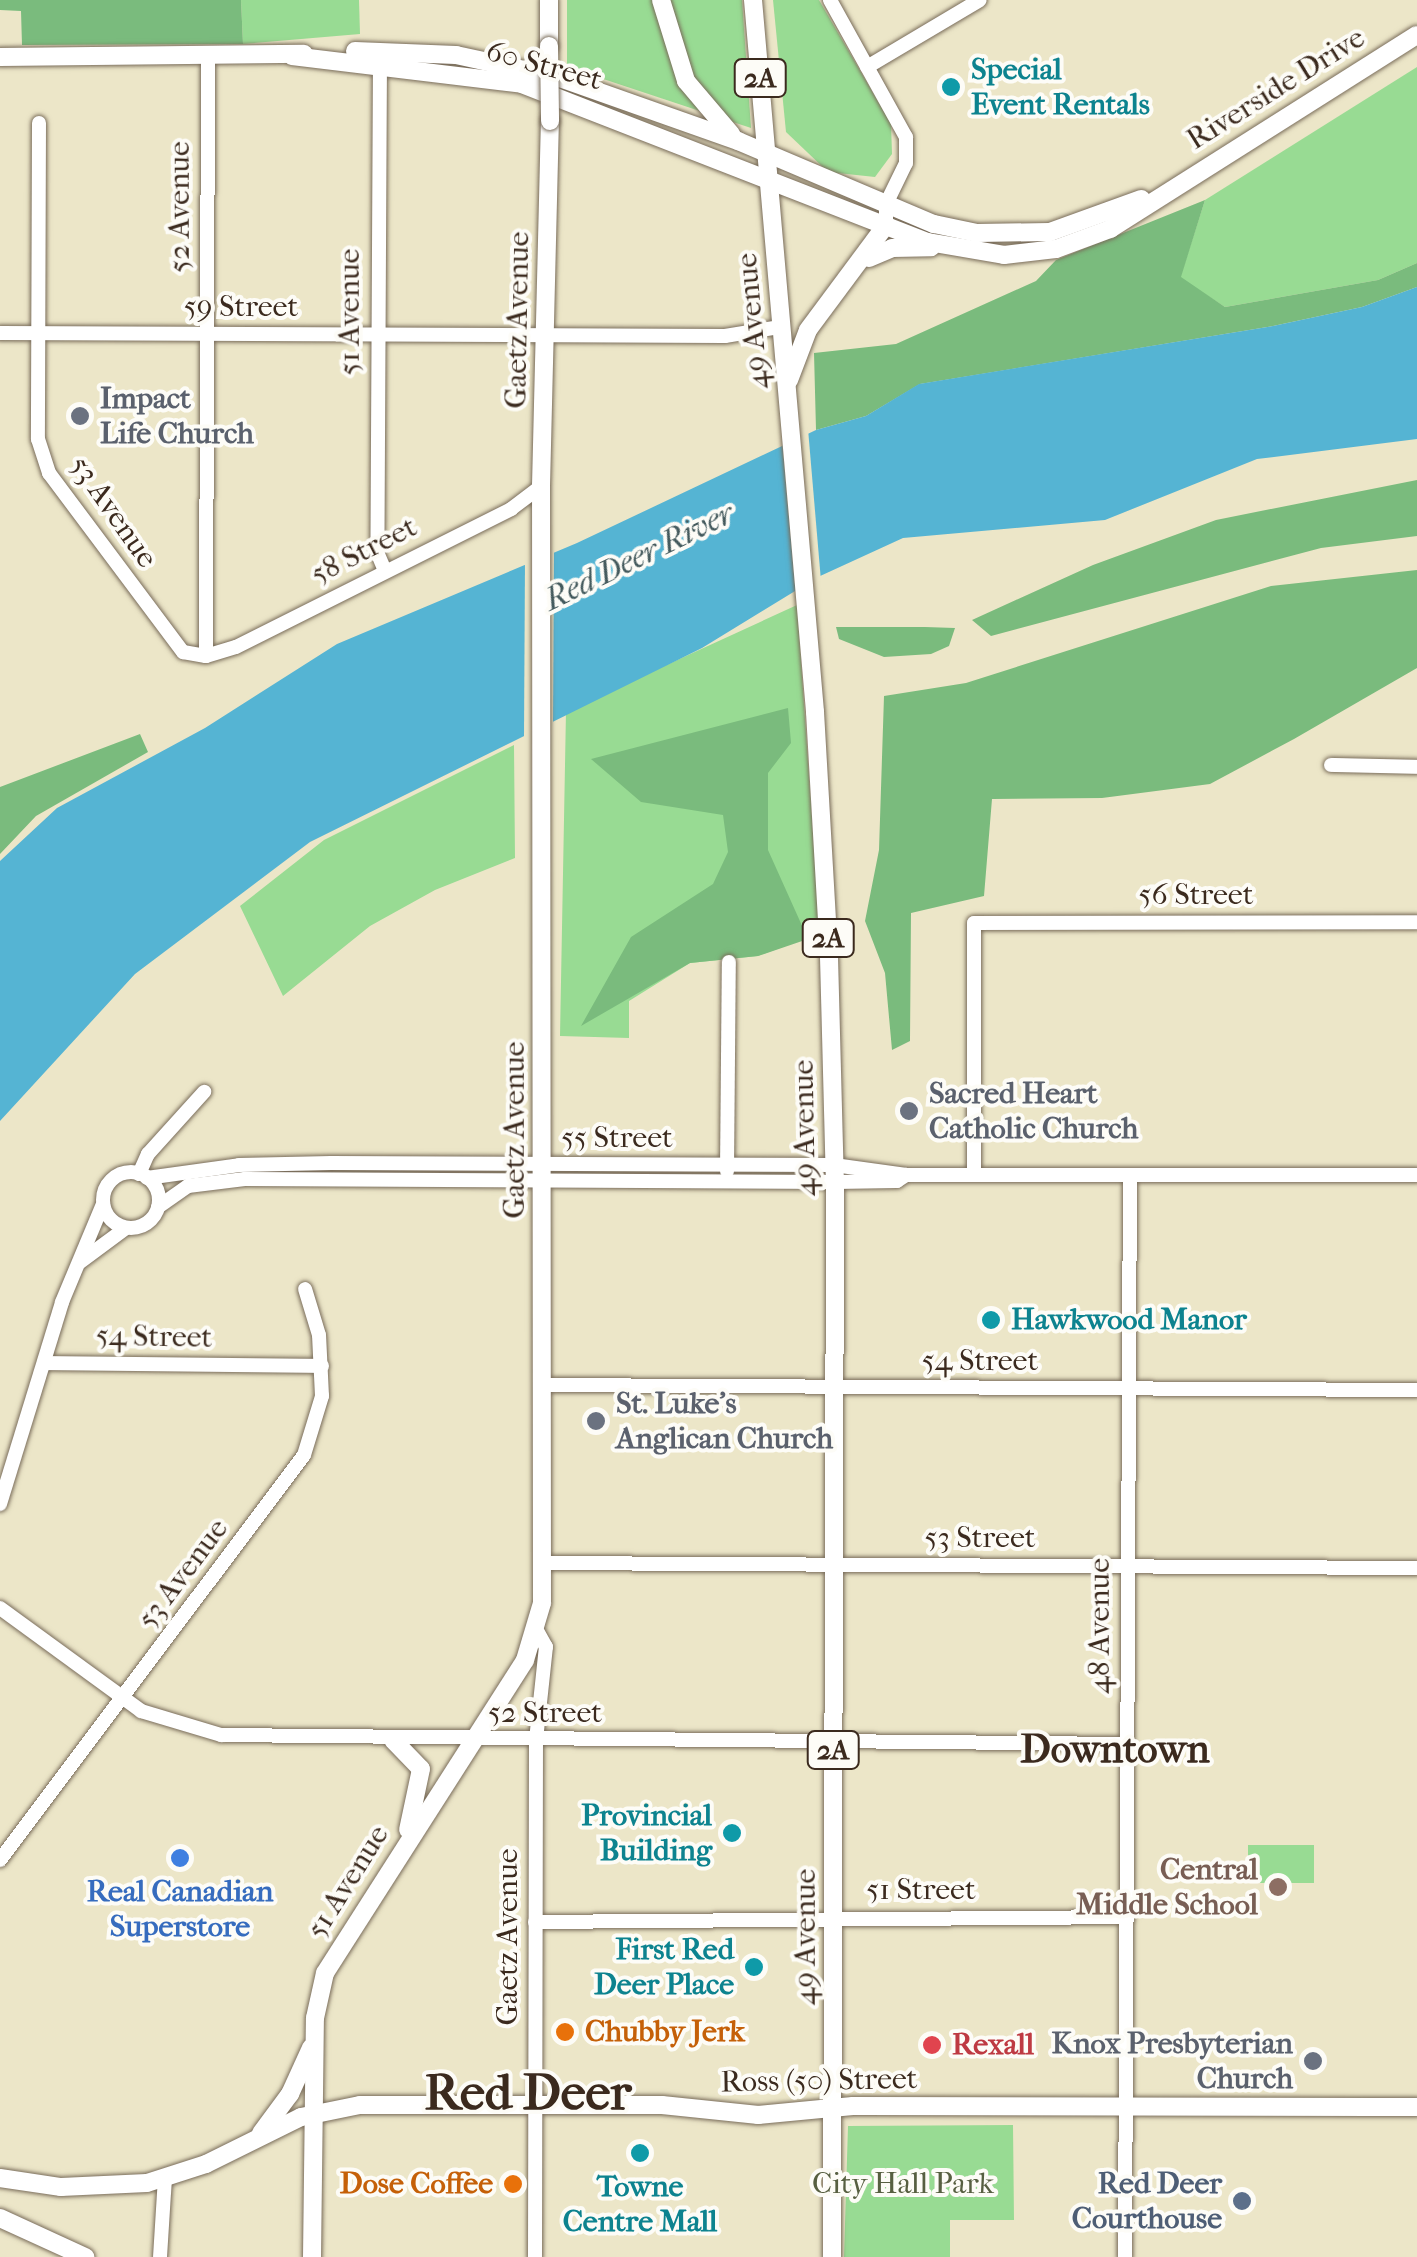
<!DOCTYPE html>
<style>
body{margin:0}
#map{position:relative;width:1417px;height:2257px;overflow:hidden;background:#ece6c8;font-family:"IM FELL French Canon",serif}
div>[style]{position:absolute}
.green>*{inset:0;background:#98db93;transform-origin:0 0}
.forest>*{inset:0;background:#7abb7d}
.water>*{inset:0;background:#55b4d3}
.pier>*{inset:0;background:#ece6c8}
.roads{filter:drop-shadow(0 0 2px #796c5a) drop-shadow(0 0 2px #796c5a)}
.minor>*{height:14px;margin:-7px;padding:0 7px;transform-origin:7px;border-radius:7px;background:#fff}
.minor>.ring{margin:-7px;padding:0;box-sizing:content-box;background:none;border:14px solid #fff;border-radius:50%}
.major>*{height:18px;margin:-9px;padding:0 9px;transform-origin:9px;border-radius:9px;background:#fff}
.bridges{filter:drop-shadow(0 0 2px #796c5a) drop-shadow(0 0 2px #796c5a)}
.major-bridge>*{height:18px;margin:-9px;padding:0 9px;transform-origin:9px;border-radius:9px;background:#fff}
.dots>*{width:28px;height:28px;translate:-50% -50%;box-sizing:border-box;border:5px solid #fdfcf7;border-radius:50%}
span{translate:-50% -50%;white-space:nowrap;text-align:center;line-height:1.15;-webkit-text-stroke:8px #fdfcf7;paint-order:stroke}
.shield-label span{padding:2px 8px;background:#fdfcf7;border:2px solid;border-radius:8px;-webkit-text-stroke-width:0}
.shield-label{font-size:28px;color:#3b2a1e;font-weight:700}
.street-label{font-size:30px;color:#3b2a1e}
.culture-label{font-size:30px;color:#0d838f;font-weight:700}
.left{translate:0 -50%;text-align:left}
.right{translate:-100% -50%;text-align:right}
.worship-label{font-size:30px;color:#5b616d;font-weight:700}
.education-label{font-size:30px;color:#785e54;font-weight:700}
.shop-label{font-size:30px;color:#366cbe;font-weight:700}
.food-label{font-size:30px;color:#c56008;font-weight:700}
.health-label{font-size:30px;color:#be3a42;font-weight:700}
.park-label{font-size:30px;color:#575f41}
.service-label{font-size:30px;color:#4e5e75;font-weight:700}
.water-label{font-size:32px;color:#445a5d;font-style:italic}
.district-label{font-size:40px;color:#3b2a1e;font-weight:700}
.town-label{font-size:50px;color:#3b2a1e;font-weight:700}
</style>
<div id="map">
<div class="green">
<i style="clip-path:polygon(241px 0,359px 0,360px 34px,243px 44px)"></i>
<i style="clip-path:polygon(567px 0,742px 0,751px 128px,567px 67px)"></i>
<i style="clip-path:polygon(773px 0,819px 0,891px 124px,892px 154px,875px 177px,828px 172px,786px 132px)"></i>
<i style="clip-path:polygon(1417px 67px,1417px 263px,1378px 280px,1225px 307px,1180px 278px,1205px 200px)"></i>
<i style="clip-path:polygon(797px 605px,820px 933px,758px 956px,690px 963px,629px 1001px,629px 1038px,560px 1036px,566px 711px)"></i>
<i style="clip-path:polygon(514px 745px,515px 858px,435px 890px,370px 926px,283px 996px,240px 906px,324px 840px)"></i>
<i style="left:1248px;top:1845px;width:66px;height:38px"></i>
<i style="clip-path:polygon(1013px 2125px,1014px 2220px,950px 2220px,950px 2257px,844px 2257px,848px 2126px)"></i>
</div>
<div class="forest">
<i style="clip-path:polygon(0 0,241px 0,243px 44px,22px 45px,21px 11px,0 10px)"></i>
<i style="clip-path:polygon(1205px 200px,1181px 277px,1225px 307px,1378px 280px,1417px 263px,1417px 287px,1362px 307px,1273px 326px,920px 384px,866px 416px,816px 430px,814px 353px,896px 344px,1036px 281px,1056px 260px)"></i>
<i style="clip-path:polygon(1417px 480px,1417px 536px,1321px 548px,991px 636px,972px 620px,1093px 565px,1216px 520px)"></i>
<i style="clip-path:polygon(1417px 570px,1417px 668px,1294px 739px,1210px 784px,1102px 798px,992px 799px,984px 896px,911px 913px,910px 1041px,892px 1050px,885px 973px,865px 921px,879px 850px,884px 696px,966px 683px,1271px 586px)"></i>
<i style="clip-path:polygon(836px 627px,925px 627px,955px 628px,949px 646px,931px 654px,884px 657px,839px 639px)"></i>
<i style="clip-path:polygon(788px 708px,791px 743px,768px 773px,768px 850px,808px 939px,758px 956px,690px 963px,581px 1026px,631px 937px,713px 884px,728px 852px,723px 815px,641px 802px,591px 759px)"></i>
<i style="clip-path:polygon(140px 734px,148px 752px,36px 816px,0 854px,0 787px)"></i>
</div>
<div class="water">
<i style="clip-path:polygon(1417px 287px,1417px 439px,1257px 459px,1105px 520px,903px 538px,818px 577px,702px 648px,310px 842px,135px 974px,0 1121px,0 861px,57px 808px,205px 728px,337px 644px,577px 543px,816px 430px,866px 416px,919px 384px,1273px 326px,1362px 307px)"></i>
</div>
<div class="pier">
<i style="clip-path:polygon(808px 429px,821px 581px,796px 596px,782px 440px)"></i>
<i style="clip-path:polygon(554px 547px,553px 723px,524px 738px,525px 559px)"></i>
</div>
<div class="roads">
<div class="minor">
<i style="left:830px;top:0;width:157px;rotate:61deg"></i>
<i style="left:906px;top:137px;width:26px;rotate:90deg"></i>
<i style="left:906px;top:163px;width:46px;rotate:116deg"></i>
<i style="left:886px;top:204px;width:21px;rotate:90deg"></i>
<i style="left:380px;top:57px;width:495px;rotate:90.3deg"></i>
<i style="left:377px;top:552px;width:21px;rotate:67deg"></i>
<i style="left:867px;top:67px;width:131px;rotate:-30.7deg"></i>
<i style="left:39px;top:123px;width:316px;rotate:90.2deg"></i>
<i style="left:38px;top:439px;width:36px;rotate:72deg"></i>
<i style="left:49px;top:473px;width:224px;rotate:53.2deg"></i>
<i style="left:183px;top:652px;width:23px;rotate:10deg"></i>
<i style="left:206px;top:656px;width:31px;rotate:-17deg"></i>
<i style="left:236px;top:647px;width:308px;rotate:-26.6deg"></i>
<i style="left:511px;top:509px;width:38px;rotate:-37deg"></i>
<i style="left:0;top:333px;width:725px;rotate:0.24deg"></i>
<i style="left:725px;top:336px;width:56px;rotate:-9.3deg"></i>
<i style="left:206px;top:656px;width:598px;rotate:-89.81deg"></i>
<i style="left:1331px;top:765px;width:86px;rotate:1.3deg"></i>
<i style="left:727px;top:1171px;width:209px;rotate:-89.5deg"></i>
<i class="ring" style="left:103px;top:1172px;width:42px;height:42px"></i>
<i style="left:139px;top:1174px;width:22px;rotate:-66deg"></i>
<i style="left:148px;top:1154px;width:84px;rotate:-47.9deg"></i>
<i style="left:974px;top:1175px;width:252px;rotate:-90deg"></i>
<i style="left:974px;top:923px;width:443px;rotate:-0.1deg"></i>
<i style="left:147px;top:1178px;width:93px;rotate:-8deg"></i>
<i style="left:239px;top:1165px;width:92px;rotate:-1.2deg"></i>
<i style="left:331px;top:1163px;width:503px;rotate:0.23deg"></i>
<i style="left:834px;top:1165px;width:73px;rotate:7.9deg"></i>
<i style="left:158px;top:1207px;width:37px;rotate:-35deg"></i>
<i style="left:188px;top:1186px;width:57px;rotate:-7deg"></i>
<i style="left:245px;top:1179px;width:590px;rotate:0.29deg"></i>
<i style="left:835px;top:1182px;width:62px;rotate:-0.9deg"></i>
<i style="left:897px;top:1181px;width:11px;rotate:-34deg"></i>
<i style="left:906px;top:1175px;width:511px"></i>
<i style="left:80px;top:1262px;width:57px;rotate:-36.5deg"></i>
<i style="left:46px;top:1363px;width:276px;rotate:0.6deg"></i>
<i style="left:543px;top:1385px;width:874px;rotate:0.33deg"></i>
<i style="left:0;top:1504px;width:211px;rotate:-72.9deg"></i>
<i style="left:62px;top:1302px;width:106px;rotate:-67.3deg"></i>
<i style="left:544px;top:1563px;width:873px;rotate:0.33deg"></i>
<i style="left:0;top:1608px;width:175px;rotate:36.1deg"></i>
<i style="left:141px;top:1711px;width:84px;rotate:16.7deg"></i>
<i style="left:221px;top:1735px;width:907px;rotate:0.57deg"></i>
<i style="left:0;top:1860px;width:506px;rotate:-53.11deg"></i>
<i style="left:304px;top:1455px;width:62px;rotate:-73deg"></i>
<i style="left:322px;top:1396px;width:61px;rotate:-92.8deg"></i>
<i style="left:319px;top:1335px;width:48px;rotate:-106.9deg"></i>
<i style="left:535px;top:1922px;width:591px;rotate:-0.48deg"></i>
<i style="left:160px;top:2257px;width:79px;rotate:-86.4deg"></i>
<i style="left:535px;top:2257px;width:517px;rotate:-89.89deg"></i>
<i style="left:536px;top:1740px;width:94px;rotate:-83.9deg"></i>
<i style="left:546px;top:1647px;width:18px;rotate:-119deg"></i>
<i style="left:1125px;top:2257px;width:1082px;rotate:-89.74deg"></i>
</div>
<div class="major">
<i style="left:661px;top:0;width:85px;rotate:72.8deg"></i>
<i style="left:686px;top:81px;width:70px;rotate:49.7deg"></i>
<i style="left:753px;top:0;width:715px;rotate:85.02deg"></i>
<i style="left:815px;top:712px;width:245px;rotate:86.7deg"></i>
<i style="left:829px;top:957px;width:225px;rotate:88.5deg"></i>
<i style="left:835px;top:1182px;width:1075px;rotate:90.16deg"></i>
<i style="left:549px;top:46px;width:46px;rotate:-90deg"></i>
<i style="left:355px;top:51px;width:101px;rotate:2.3deg"></i>
<i style="left:456px;top:55px;width:103px;rotate:12.3deg"></i>
<i style="left:557px;top:77px;width:192px;rotate:19.5deg"></i>
<i style="left:738px;top:141px;width:213px;rotate:23deg"></i>
<i style="left:934px;top:224px;width:44px;rotate:11.8deg"></i>
<i style="left:977px;top:233px;width:73px;rotate:-0.8deg"></i>
<i style="left:1050px;top:232px;width:97px;rotate:-19.9deg"></i>
<i style="left:292px;top:56px;width:232px;rotate:6.9deg"></i>
<i style="left:522px;top:84px;width:436px;rotate:21.3deg"></i>
<i style="left:928px;top:242px;width:77px;rotate:9.7deg"></i>
<i style="left:1004px;top:255px;width:52px;rotate:-6.6deg"></i>
<i style="left:1056px;top:249px;width:58px;rotate:-20.3deg"></i>
<i style="left:1110px;top:229px;width:363px;rotate:-32.3deg"></i>
<i style="left:0;top:57px;width:304px;rotate:-0.6deg"></i>
<i style="left:869px;top:258px;width:25px;rotate:-23deg"></i>
<i style="left:892px;top:248px;width:39px;rotate:-1deg"></i>
<i style="left:789px;top:380px;width:53px;rotate:-69.2deg"></i>
<i style="left:808px;top:330px;width:131px;rotate:-53.4deg"></i>
<i style="left:393px;top:1740px;width:40px;rotate:46deg"></i>
<i style="left:421px;top:1769px;width:62px;rotate:102deg"></i>
<i style="left:261px;top:2133px;width:49px;rotate:-53.4deg"></i>
<i style="left:290px;top:2094px;width:51px;rotate:-65.5deg"></i>
<i style="left:0;top:2178px;width:62px;rotate:8.4deg"></i>
<i style="left:61px;top:2187px;width:86px;rotate:-2.7deg"></i>
<i style="left:147px;top:2183px;width:62px;rotate:-17.9deg"></i>
<i style="left:206px;top:2164px;width:106px;rotate:-26.3deg"></i>
<i style="left:301px;top:2117px;width:60px;rotate:-11.5deg"></i>
<i style="left:360px;top:2105px;width:302px"></i>
<i style="left:662px;top:2105px;width:97px;rotate:5.9deg"></i>
<i style="left:758px;top:2115px;width:95px;rotate:-5.4deg"></i>
<i style="left:853px;top:2106px;width:564px;rotate:0.1deg"></i>
<i style="left:0;top:2218px;width:94px;rotate:24.6deg"></i>
<i style="left:312px;top:2257px;width:239px;rotate:-89.3deg"></i>
<i style="left:315px;top:2018px;width:46px;rotate:-77.5deg"></i>
<i style="left:325px;top:1973px;width:371px;rotate:-57.4deg"></i>
<i style="left:525px;top:1660px;width:59px;rotate:-73.4deg"></i>
<i style="left:542px;top:1603px;width:1117px;rotate:-90.05deg"></i>
<i style="left:541px;top:486px;width:365px;rotate:-88.6deg"></i>
</div>
</div>
<div class="bridges">
<div class="major-bridge">
<i style="left:549px;top:46px;width:75px;rotate:89.2deg"></i>
</div>
</div>
<div class="dots">
<i style="left:951px;top:87px;background:#0f9aa8"></i>
<i style="left:80px;top:416px;background:#6b7280"></i>
<i style="left:909px;top:1111px;background:#6b7280"></i>
<i style="left:991px;top:1320px;background:#0f9aa8"></i>
<i style="left:596px;top:1421px;background:#6b7280"></i>
<i style="left:732px;top:1833px;background:#0f9aa8"></i>
<i style="left:180px;top:1858px;background:#3f7fe0"></i>
<i style="left:1278px;top:1887px;background:#8d6e63"></i>
<i style="left:754px;top:1967px;background:#0f9aa8"></i>
<i style="left:565px;top:2032px;background:#e8710a"></i>
<i style="left:932px;top:2045px;background:#e0444e"></i>
<i style="left:1313px;top:2061px;background:#6b7280"></i>
<i style="left:640px;top:2153px;background:#0f9aa8"></i>
<i style="left:513px;top:2184px;background:#e8710a"></i>
<i style="left:1242px;top:2201px;background:#5c6f8a"></i>
</div>
<div class="shield-label">
<span style="left:760px;top:78px">2A</span>
<span style="left:828px;top:938px">2A</span>
<span style="left:833px;top:1750px">2A</span>
</div>
<div class="street-label">
<span style="left:544px;top:66px;rotate:15deg">60 Street</span>
<span style="left:1276px;top:89px;rotate:-32deg">Riverside Drive</span>
<span style="left:180px;top:207px;rotate:-90deg">52 Avenue</span>
<span style="left:241px;top:307px">59 Street</span>
<span style="left:350px;top:312px;rotate:-90deg">51 Avenue</span>
<span style="left:518px;top:320px;rotate:-89deg">Gaetz Avenue</span>
<span style="left:753px;top:321px;rotate:-95deg">49 Avenue</span>
<span style="left:113px;top:512px;rotate:55deg">53 Avenue</span>
<span style="left:364px;top:551px;rotate:-27deg">58 Street</span>
<span style="left:1196px;top:895px">56 Street</span>
<span style="left:805px;top:1128px;rotate:-91deg">49 Avenue</span>
<span style="left:515px;top:1130px;rotate:-90deg">Gaetz Avenue</span>
<span style="left:617px;top:1138px">55 Street</span>
<span style="left:154px;top:1337px;rotate:1deg">54 Street</span>
<span style="left:980px;top:1361px">54 Street</span>
<span style="left:980px;top:1538px">53 Street</span>
<span style="left:183px;top:1574px;rotate:-53deg">53 Avenue</span>
<span style="left:1100px;top:1626px;rotate:-90deg">48 Avenue</span>
<span style="left:545px;top:1713px">52 Street</span>
<span style="left:348px;top:1882px;rotate:-58deg">51 Avenue</span>
<span style="left:921px;top:1890px">51 Street</span>
<span style="left:508px;top:1937px;rotate:-90deg">Gaetz Avenue</span>
<span style="left:806px;top:1937px;rotate:-90deg">49 Avenue</span>
<span style="left:819px;top:2081px;rotate:-1deg">Ross (50) Street</span>
</div>
<div class="culture-label">
<span class="left" style="left:971px;top:87px">Special<br>Event Rentals</span>
<span class="left" style="left:1011px;top:1320px">Hawkwood Manor</span>
<span class="right" style="left:712px;top:1833px">Provincial<br>Building</span>
<span class="right" style="left:734px;top:1967px">First Red<br>Deer Place</span>
<span style="left:640px;top:2204px">Towne<br>Centre Mall</span>
</div>
<div class="worship-label">
<span class="left" style="left:100px;top:416px">Impact<br>Life Church</span>
<span class="left" style="left:929px;top:1111px">Sacred Heart<br>Catholic Church</span>
<span class="left" style="left:616px;top:1421px">St. Luke's<br>Anglican Church</span>
<span class="right" style="left:1293px;top:2061px">Knox Presbyterian<br>Church</span>
</div>
<div class="education-label">
<span class="right" style="left:1258px;top:1887px">Central<br>Middle School</span>
</div>
<div class="shop-label">
<span style="left:180px;top:1909px">Real Canadian<br>Superstore</span>
</div>
<div class="food-label">
<span class="left" style="left:585px;top:2032px">Chubby Jerk</span>
<span class="right" style="left:493px;top:2184px">Dose Coffee</span>
</div>
<div class="health-label">
<span class="left" style="left:952px;top:2045px">Rexall</span>
</div>
<div class="park-label">
<span style="left:903px;top:2184px">City Hall Park</span>
</div>
<div class="service-label">
<span class="right" style="left:1222px;top:2201px">Red Deer<br>Courthouse</span>
</div>
<div class="water-label">
<span style="left:639px;top:557px;rotate:-26deg">Red Deer River</span>
</div>
<div class="district-label">
<span style="left:1115px;top:1749px">Downtown</span>
</div>
<div class="town-label">
<span style="left:528px;top:2093px">Red Deer</span>
</div>
</div>
